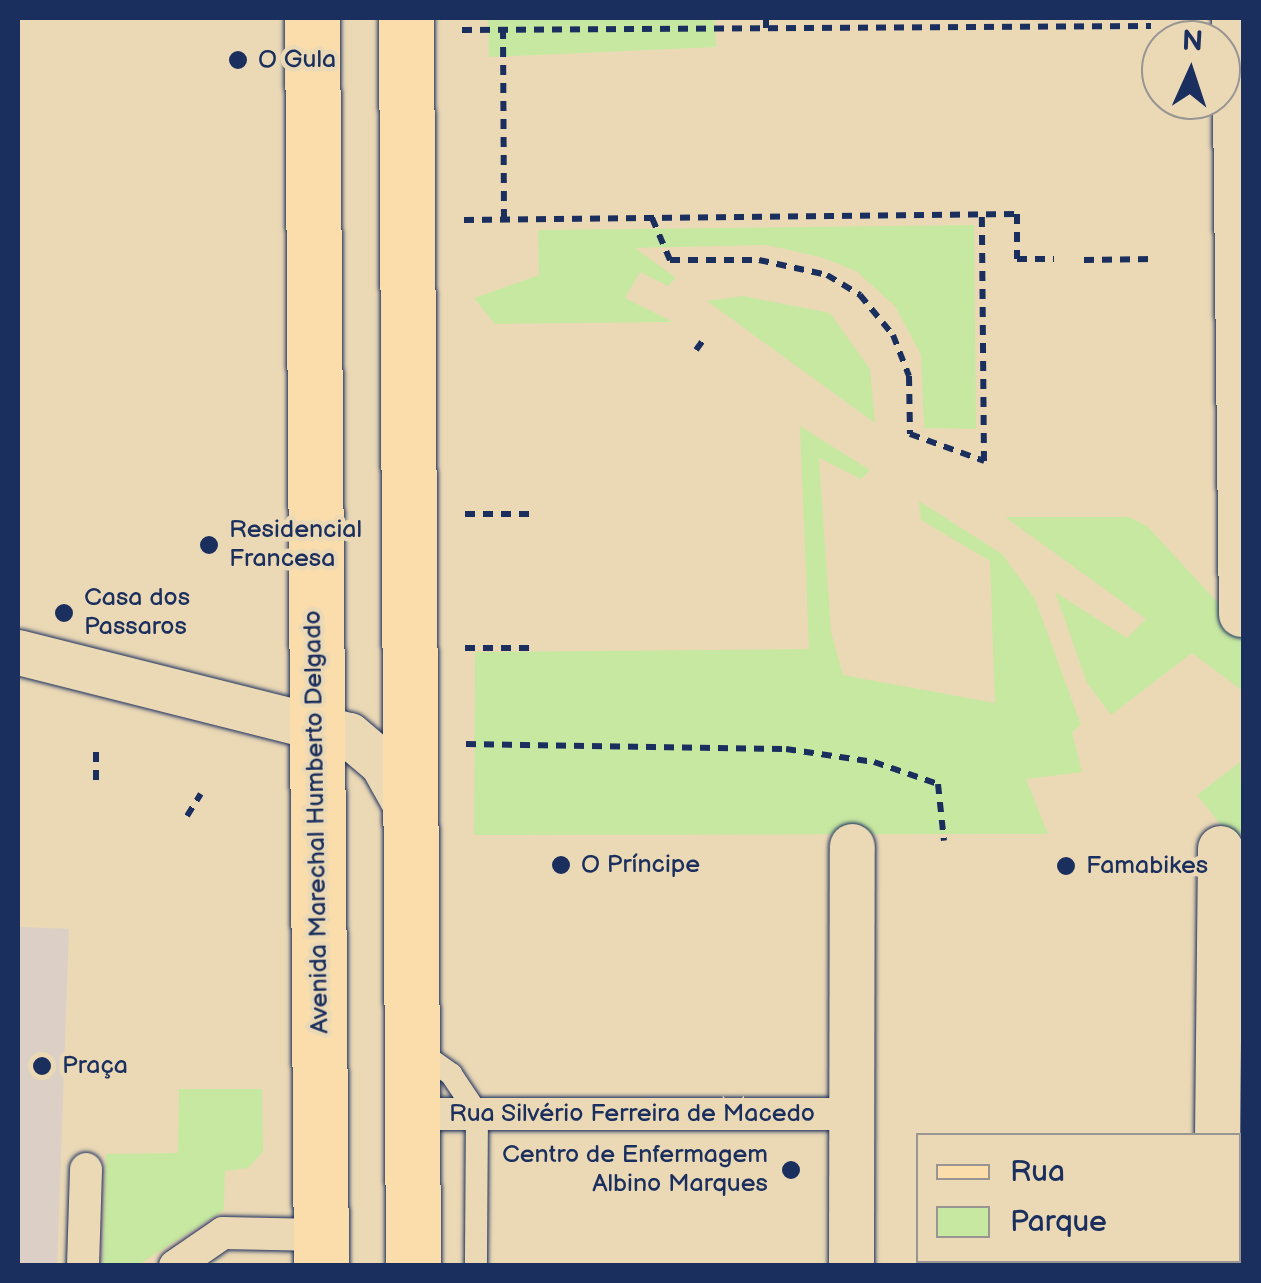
<!DOCTYPE html>
<meta charset="utf-8">
<style>
body{margin:0}
#map{position:relative;width:1261px;height:1283px;overflow:hidden;background:#ebd9b6;font-family:"Balsamiq Sans",sans-serif}
div>[style]{position:absolute}
.built>*{inset:0;background:#dcd0c6;transform-origin:0 0}
.green>*{inset:0;background:#c7e8a1}
.path>*{height:6px;margin-top:-3px;transform-origin:0;background:repeating-linear-gradient(90deg,#1b2f5e 0 10px,transparent 0 18px)}
.roads{filter:drop-shadow(0 0 2px #1b2f5e) drop-shadow(0 0 2px #1b2f5e)}
.service>*{height:22px;margin:-11px;padding:0 11px;transform-origin:11px;border-radius:11px;background:#ebd9b6}
.pedestrian>*{height:32px;margin:-16px;padding:0 16px;transform-origin:16px;border-radius:16px;background:#ebd9b6}
.minor>*{height:45px;margin:-22.5px;padding:0 22.5px;transform-origin:22.5px;border-radius:22.5px;background:#ebd9b6}
.primary>*{height:55px;margin:-27.5px;padding:0 27.5px;transform-origin:27.5px;border-radius:27.5px;background:#faddab}
.dots>*{width:28px;height:28px;translate:-50% -50%;box-sizing:border-box;border:5px solid #ebd9b6;border-radius:50%}
span{translate:-50% -50%;white-space:nowrap;text-align:center;line-height:1.15;-webkit-text-stroke:9px #ebd9b6;paint-order:stroke}
.poi-label{font-size:25px;color:#1b2f5e}
.left{translate:0 -50%;text-align:left}
.right{translate:-100% -50%;text-align:right}
.street-label{font-size:25px;color:#1b2f5e}
.frame{position:absolute;inset:0;border:20px solid #1b2f5e;pointer-events:none}
.legend{position:absolute;left:916px;top:1133px;width:325px;height:130px;box-sizing:border-box;background:#ebd9b6;border:2px solid #989593;margin:0;padding:12px 18px;list-style:none;font-size:30px;color:#1b2f5e}
.legend li{display:flex;align-items:center;gap:20px;height:50px}
.legend b{width:50px;border:2px solid #989593}
.north{position:absolute;left:1141px;top:20px;width:100px;height:100px;box-sizing:border-box;background:#ebd9b6;border:2px solid #989593;border-radius:50%;rotate:3deg;font-size:28px;font-weight:700;line-height:40px;text-align:center;color:#1b2f5e}
.north::after{content:'';display:block;margin:auto;width:35px;height:45px;background:#1b2f5e;clip-path:polygon(50% 0,100% 100%,50% 72%,0 100%)}
</style>
<div id="map">
<div class="built">
<i style="left:18px;top:927px;width:51px;height:338px;rotate:2deg"></i>
</div>
<div class="green">
<i style="clip-path:polygon(488px 18px,715px 18px,716px 47px,489px 57px)"></i>
<i style="clip-path:polygon(974px 225px,976px 429px,924px 428px,921px 355px,895px 306px,856px 271px,820px 257px,767px 245px,635px 248px,676px 278px,668px 286px,640px 272px,625px 298px,673px 322px,495px 324px,474px 298px,539px 275px,538px 230px)"></i>
<i style="clip-path:polygon(743px 296px,830px 313px,870px 369px,875px 423px,707px 301px)"></i>
<i style="clip-path:polygon(800px 426px,870px 470px,861px 479px,819px 458px,831px 632px,843px 675px,995px 703px,990px 561px,921px 520px,919px 501px,1002px 554px,1035px 599px,1081px 725px,1072px 732px,1082px 772px,1026px 779px,1048px 834px,474px 835px,475px 652px,809px 649px)"></i>
<i style="clip-path:polygon(1005px 517px,1129px 517px,1147px 526px,1243px 630px,1243px 691px,1192px 653px,1111px 715px,1087px 683px,1055px 592px,1127px 638px,1146px 619px)"></i>
<i style="clip-path:polygon(1240px 762px,1243px 835px,1229px 835px,1197px 795px)"></i>
<i style="clip-path:polygon(179px 1089px,262px 1089px,263px 1152px,248px 1168px,225px 1171px,224px 1210px,138px 1265px,103px 1265px,106px 1154px,178px 1153px)"></i>
</div>
<div class="path">
<i style="left:766px;top:18px;width:10px;rotate:90deg"></i>
<i style="left:503px;top:29px;width:191px;rotate:89.7deg"></i>
<i style="left:462px;top:30px;width:689px;rotate:-0.33deg"></i>
<i style="left:652px;top:218px;width:46px;rotate:66.8deg"></i>
<i style="left:670px;top:260px;width:89px"></i>
<i style="left:759px;top:260px;width:70px;rotate:12.4deg"></i>
<i style="left:827px;top:275px;width:39px;rotate:31deg"></i>
<i style="left:860px;top:295px;width:52px;rotate:50.5deg"></i>
<i style="left:893px;top:335px;width:44px;rotate:68.7deg"></i>
<i style="left:909px;top:376px;width:58px;rotate:89deg"></i>
<i style="left:910px;top:434px;width:79px;rotate:20deg"></i>
<i style="left:984px;top:461px;width:246px;rotate:-90.5deg"></i>
<i style="left:464px;top:220px;width:553px;rotate:-0.62deg"></i>
<i style="left:1017px;top:214px;width:45px;rotate:90deg"></i>
<i style="left:1017px;top:259px;width:37px"></i>
<i style="left:1084px;top:260px;width:70px;rotate:-0.8deg"></i>
<i style="left:696px;top:350px;width:17px;rotate:-54deg"></i>
<i style="left:465px;top:514px;width:64px"></i>
<i style="left:465px;top:648px;width:65px"></i>
<i style="left:466px;top:744px;width:320px;rotate:0.9deg"></i>
<i style="left:786px;top:749px;width:89px;rotate:8.4deg"></i>
<i style="left:874px;top:762px;width:68px;rotate:19deg"></i>
<i style="left:938px;top:784px;width:57px;rotate:84deg"></i>
<i style="left:96px;top:780px;width:29px;rotate:-90deg"></i>
<i style="left:187px;top:816px;width:26px;rotate:-58deg"></i>
</div>
<div class="roads">
<div class="service">
<i style="left:417px;top:1050px;width:42px;rotate:35.2deg"></i>
<i style="left:451px;top:1074px;width:47px;rotate:56.3deg"></i>
<i style="left:477px;top:1113px;width:153px;rotate:90.4deg"></i>
</div>
<div class="pedestrian">
<i style="left:413px;top:1114px;width:438px"></i>
<i style="left:83px;top:1266px;width:97px;rotate:-88.2deg"></i>
<i style="left:175px;top:1266px;width:58px;rotate:-34.5deg"></i>
<i style="left:223px;top:1233px;width:98px;rotate:1.2deg"></i>
</div>
<div class="minor">
<i style="left:1234px;top:18px;width:596px;rotate:89.33deg"></i>
<i style="left:18px;top:652px;width:341px;rotate:14.1deg"></i>
<i style="left:349px;top:735px;width:43px;rotate:40.3deg"></i>
<i style="left:382px;top:763px;width:57px;rotate:60.8deg"></i>
<i style="left:1217px;top:1136px;width:288px;rotate:-89.4deg"></i>
<i style="left:851px;top:1266px;width:420px;rotate:-89.9deg"></i>
<i style="left:1212px;top:1266px;width:6px;rotate:-81deg"></i>
</div>
<div class="primary">
<i style="left:312px;top:18px;width:1248px;rotate:89.59deg"></i>
<i style="left:406px;top:18px;width:1248px;rotate:89.68deg"></i>
</div>
</div>
<div class="dots">
<i style="left:238px;top:60px;background:#1b2f5e"></i>
<i style="left:209px;top:545px;background:#1b2f5e"></i>
<i style="left:64px;top:613px;background:#1b2f5e"></i>
<i style="left:561px;top:865px;background:#1b2f5e"></i>
<i style="left:1066px;top:866px;background:#1b2f5e"></i>
<i style="left:42px;top:1066px;background:#1b2f5e"></i>
<i style="left:791px;top:1170px;background:#1b2f5e"></i>
</div>
<div class="poi-label">
<span class="left" style="left:258px;top:60px">O Gula</span>
<span class="left" style="left:229px;top:545px">Residencial<br>Francesa</span>
<span class="left" style="left:84px;top:613px">Casa dos<br>Passaros</span>
<span class="left" style="left:581px;top:865px">O Príncipe</span>
<span class="left" style="left:1086px;top:866px">Famabikes</span>
<span class="left" style="left:62px;top:1066px">Praça</span>
<span class="right" style="left:768px;top:1170px">Centro de Enfermagem<br>Albino Marques</span>
</div>
<div class="street-label">
<span style="left:317px;top:822px;rotate:-91deg">Avenida Marechal Humberto Delgado</span>
<span style="left:632px;top:1114px">Rua Silvério Ferreira de Macedo</span>
</div>
<div class="frame"></div>
<ul class="legend">
<li><b style="height:12px;background:#faddab"></b>Rua</li>
<li><b style="height:28px;background:#c7e8a1"></b>Parque</li>
</ul>
<div class="north">N</div>
</div>
